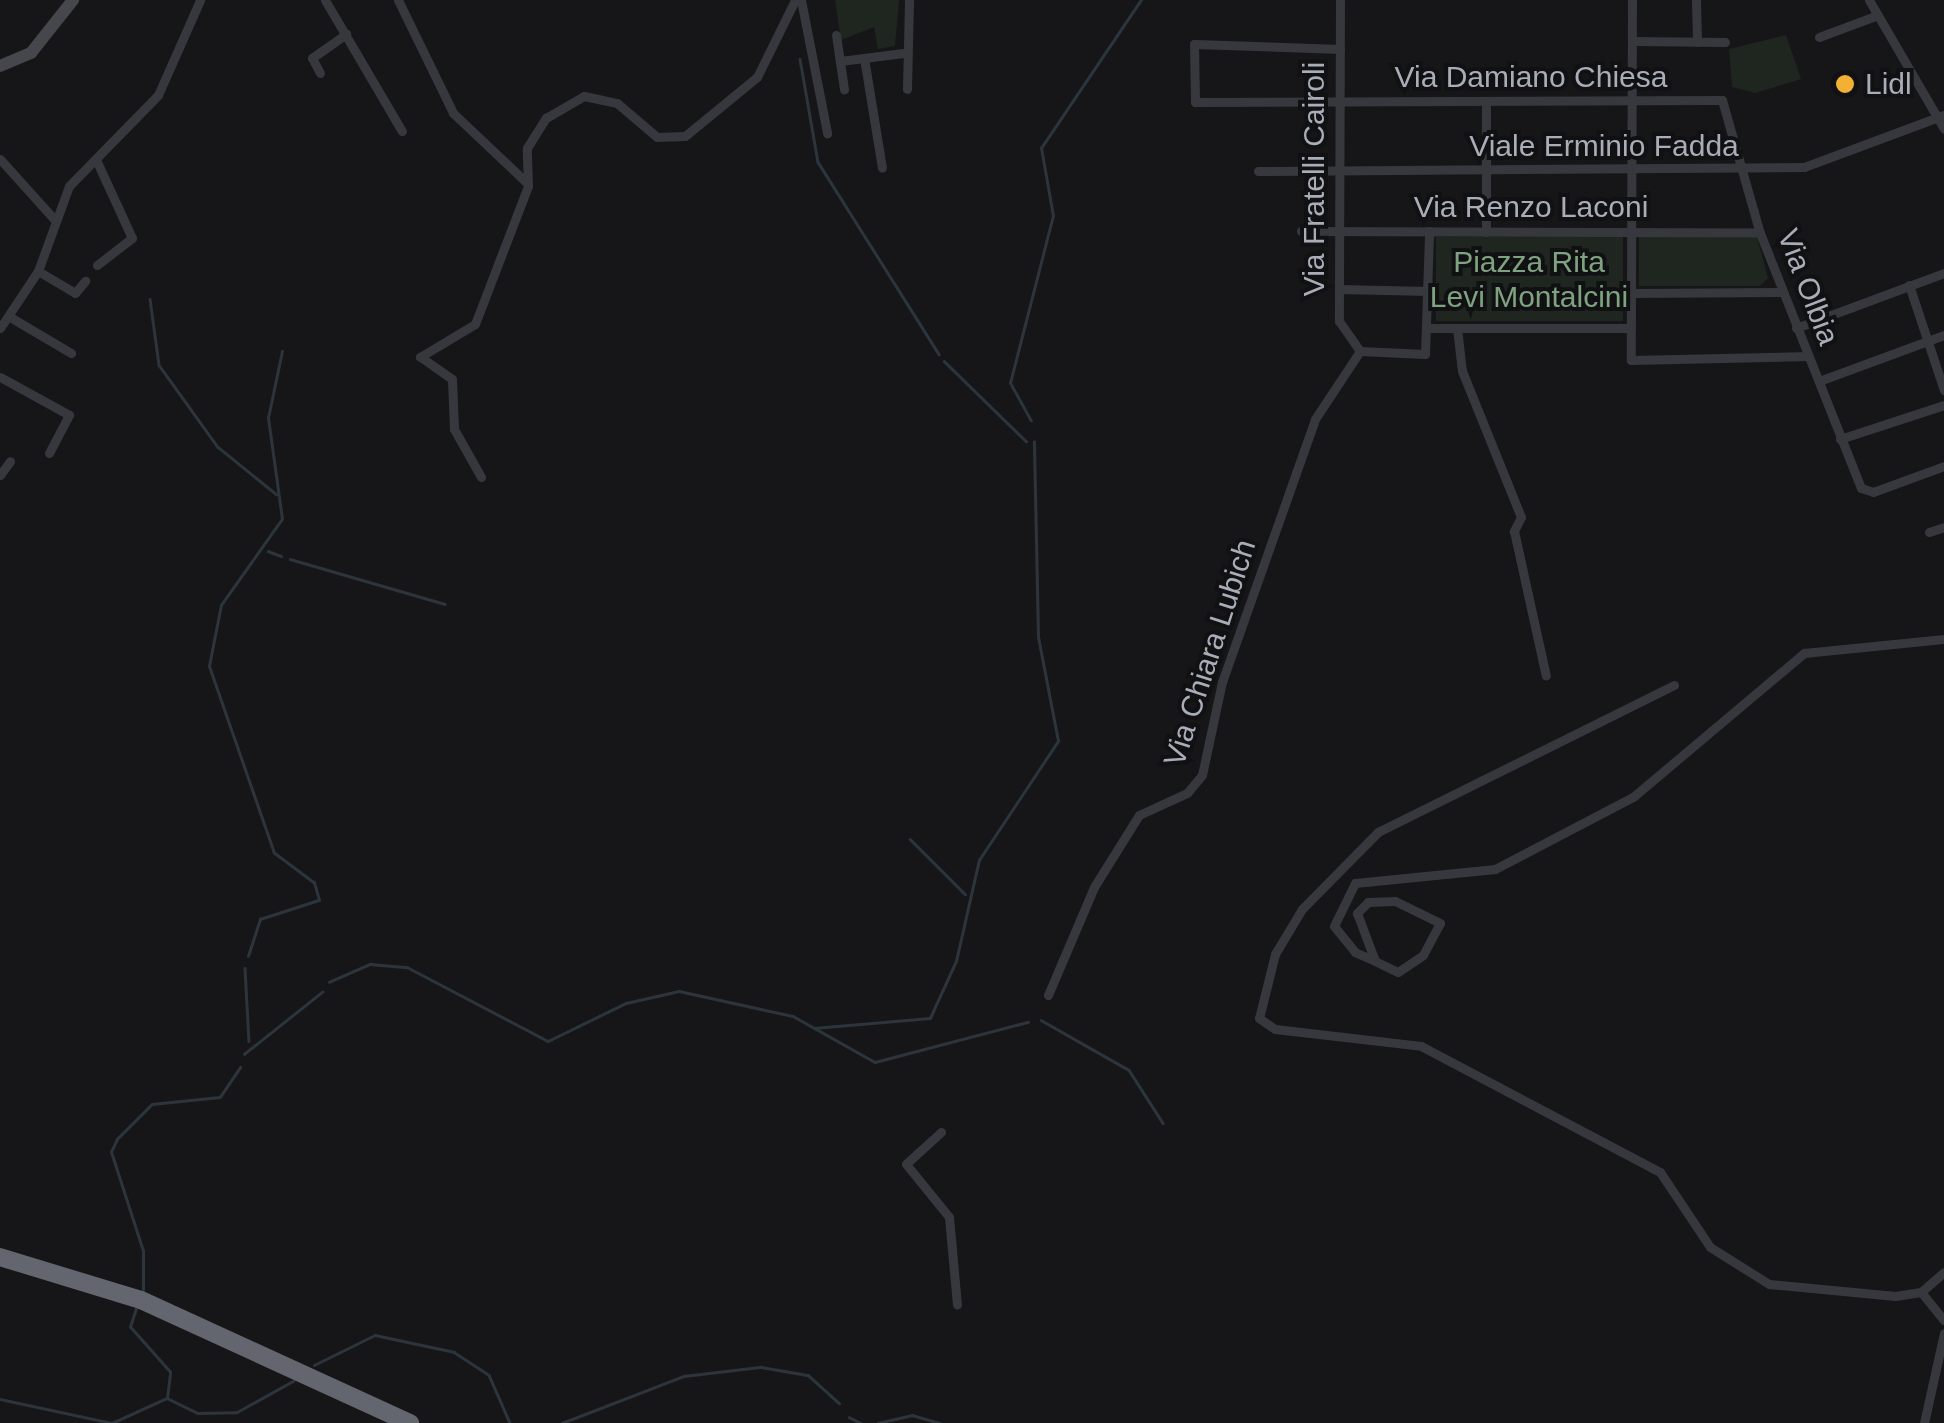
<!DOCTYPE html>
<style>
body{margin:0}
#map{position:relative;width:1944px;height:1423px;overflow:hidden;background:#161618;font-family:Helvetica,sans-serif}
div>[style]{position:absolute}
.green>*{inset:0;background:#1e261f;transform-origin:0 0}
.stream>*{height:2.5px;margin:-1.25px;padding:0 1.25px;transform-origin:1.25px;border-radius:1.25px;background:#2c353c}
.street>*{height:9px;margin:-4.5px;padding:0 4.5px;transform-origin:4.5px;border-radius:4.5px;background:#37383d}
.secondary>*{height:12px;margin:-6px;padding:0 6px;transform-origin:6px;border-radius:6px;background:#45474d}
.highway>*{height:18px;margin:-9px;padding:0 9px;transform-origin:9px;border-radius:9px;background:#63666e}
.dots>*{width:28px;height:28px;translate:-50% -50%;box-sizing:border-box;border:5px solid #111113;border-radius:50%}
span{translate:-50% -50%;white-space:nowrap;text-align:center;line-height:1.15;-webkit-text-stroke:8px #111113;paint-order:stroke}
.street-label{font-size:30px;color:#a8adb8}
.poi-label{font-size:30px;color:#a8adb8}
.left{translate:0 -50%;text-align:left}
.park-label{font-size:30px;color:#7fa381}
</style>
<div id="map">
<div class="green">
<i style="clip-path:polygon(835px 0,899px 0,895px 46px,878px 49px,874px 27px,841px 40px)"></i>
<i style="clip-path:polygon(1786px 35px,1801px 79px,1755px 93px,1732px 87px,1729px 49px)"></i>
<i style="left:1436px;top:237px;width:187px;height:84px"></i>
<i style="clip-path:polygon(1639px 237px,1757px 237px,1768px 278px,1760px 286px,1639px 286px)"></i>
</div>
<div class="stream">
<i style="left:800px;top:59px;width:105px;rotate:80.1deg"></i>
<i style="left:818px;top:162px;width:227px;rotate:57.8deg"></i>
<i style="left:150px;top:299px;width:67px;rotate:82.2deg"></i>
<i style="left:159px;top:365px;width:101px;rotate:54.3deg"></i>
<i style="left:218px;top:447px;width:75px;rotate:39deg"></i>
<i style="left:944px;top:361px;width:115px;rotate:44.3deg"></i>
<i style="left:1031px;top:421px;width:43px;rotate:-118.9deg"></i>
<i style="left:1010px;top:383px;width:172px;rotate:-75.6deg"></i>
<i style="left:1053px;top:216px;width:69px;rotate:-100deg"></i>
<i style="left:1041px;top:148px;width:179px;rotate:-56deg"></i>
<i style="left:268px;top:551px;width:14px;rotate:21deg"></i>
<i style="left:290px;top:559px;width:161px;rotate:16.2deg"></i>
<i style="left:910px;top:839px;width:78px;rotate:45deg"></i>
<i style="left:248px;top:956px;width:39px;rotate:-72deg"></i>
<i style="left:260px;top:919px;width:62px;rotate:-17.9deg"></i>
<i style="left:319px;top:900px;width:18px;rotate:-106deg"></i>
<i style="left:314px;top:883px;width:50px;rotate:-143.1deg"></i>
<i style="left:274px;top:853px;width:198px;rotate:-109.2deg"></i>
<i style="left:209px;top:666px;width:62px;rotate:-78.9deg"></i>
<i style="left:221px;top:605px;width:105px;rotate:-54.7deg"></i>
<i style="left:282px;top:519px;width:102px;rotate:-97.9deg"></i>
<i style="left:268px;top:418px;width:68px;rotate:-78.2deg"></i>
<i style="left:245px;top:968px;width:73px;rotate:86.9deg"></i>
<i style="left:329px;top:982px;width:45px;rotate:-23.7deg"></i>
<i style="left:370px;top:964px;width:37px;rotate:5deg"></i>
<i style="left:407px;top:967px;width:159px;rotate:27.7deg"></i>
<i style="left:548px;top:1041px;width:87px;rotate:-26deg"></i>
<i style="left:626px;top:1003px;width:54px;rotate:-12.8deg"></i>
<i style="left:679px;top:991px;width:117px;rotate:12.4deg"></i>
<i style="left:793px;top:1016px;width:94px;rotate:29.3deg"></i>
<i style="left:875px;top:1062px;width:158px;rotate:-14.7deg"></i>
<i style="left:1041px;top:1020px;width:101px;rotate:29.6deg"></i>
<i style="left:1129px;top:1070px;width:63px;rotate:57.3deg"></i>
<i style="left:814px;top:1028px;width:116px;rotate:-4.9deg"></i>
<i style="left:930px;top:1018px;width:63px;rotate:-65.5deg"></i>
<i style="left:956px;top:961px;width:104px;rotate:-77.2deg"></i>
<i style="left:979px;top:860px;width:143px;rotate:-56.4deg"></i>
<i style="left:1058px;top:741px;width:106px;rotate:-100.9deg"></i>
<i style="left:1038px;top:637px;width:195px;rotate:-91.2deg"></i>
<i style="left:244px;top:1054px;width:100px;rotate:-38.5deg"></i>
<i style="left:143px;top:1290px;width:39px;rotate:-90deg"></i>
<i style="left:143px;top:1251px;width:104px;rotate:-107.9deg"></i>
<i style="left:111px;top:1152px;width:14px;rotate:-65deg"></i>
<i style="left:117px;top:1139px;width:49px;rotate:-45deg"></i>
<i style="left:152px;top:1104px;width:68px;rotate:-5.9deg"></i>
<i style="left:220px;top:1097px;width:36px;rotate:-56deg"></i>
<i style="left:314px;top:1365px;width:68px;rotate:-26.2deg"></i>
<i style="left:375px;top:1335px;width:81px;rotate:12.1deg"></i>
<i style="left:454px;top:1352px;width:42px;rotate:33.3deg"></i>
<i style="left:489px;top:1375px;width:52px;rotate:66.4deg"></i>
<i style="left:167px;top:1398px;width:34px;rotate:26deg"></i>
<i style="left:198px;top:1413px;width:39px;rotate:-1deg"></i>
<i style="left:237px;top:1412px;width:64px;rotate:-29deg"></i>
<i style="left:0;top:1399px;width:115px;rotate:12.1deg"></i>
<i style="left:112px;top:1423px;width:60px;rotate:-24.4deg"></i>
<i style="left:167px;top:1398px;width:26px;rotate:-83deg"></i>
<i style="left:170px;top:1372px;width:60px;rotate:-131.6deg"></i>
<i style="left:130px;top:1327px;width:20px;rotate:-72deg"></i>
<i style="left:849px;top:1417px;width:13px;rotate:27deg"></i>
<i style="left:562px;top:1423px;width:131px;rotate:-21.1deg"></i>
<i style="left:684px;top:1376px;width:78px;rotate:-6.7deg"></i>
<i style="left:761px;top:1367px;width:48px;rotate:9.7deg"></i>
<i style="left:808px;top:1375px;width:42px;rotate:42.1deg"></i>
<i style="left:878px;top:1423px;width:35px;rotate:-13deg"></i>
<i style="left:912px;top:1415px;width:29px;rotate:16deg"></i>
</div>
<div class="street">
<i style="left:325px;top:0;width:152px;rotate:59.6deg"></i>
<i style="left:398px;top:0;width:126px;rotate:64deg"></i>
<i style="left:453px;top:113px;width:100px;rotate:43.4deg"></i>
<i style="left:801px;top:0;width:136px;rotate:78.9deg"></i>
<i style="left:1340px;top:0;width:321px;rotate:90.2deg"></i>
<i style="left:1339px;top:321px;width:37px;rotate:55deg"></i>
<i style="left:1632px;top:0;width:360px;rotate:90.2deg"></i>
<i style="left:1631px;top:360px;width:177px;rotate:-1.3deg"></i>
<i style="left:1696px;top:0;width:42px;rotate:88.6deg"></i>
<i style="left:1869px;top:0;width:149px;rotate:59.8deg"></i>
<i style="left:836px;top:35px;width:55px;rotate:81.6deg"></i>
<i style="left:1819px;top:37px;width:63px;rotate:-20.4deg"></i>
<i style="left:1632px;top:41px;width:93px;rotate:0.6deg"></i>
<i style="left:1340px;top:49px;width:146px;rotate:-178deg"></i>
<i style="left:1194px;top:44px;width:58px;rotate:89deg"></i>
<i style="left:1195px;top:102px;width:527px;rotate:-0.22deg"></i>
<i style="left:1722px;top:100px;width:138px;rotate:74.1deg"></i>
<i style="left:1760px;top:233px;width:274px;rotate:68.4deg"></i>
<i style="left:1861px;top:488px;width:13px;rotate:18deg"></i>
<i style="left:1873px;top:492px;width:76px;rotate:-20.1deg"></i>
<i style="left:864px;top:58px;width:111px;rotate:80.7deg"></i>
<i style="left:840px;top:61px;width:64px;rotate:-7.2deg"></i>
<i style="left:320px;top:73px;width:17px;rotate:-118deg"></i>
<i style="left:312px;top:58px;width:42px;rotate:-35.2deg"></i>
<i style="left:907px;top:89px;width:89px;rotate:-88.7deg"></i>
<i style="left:0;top:159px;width:82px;rotate:48deg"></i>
<i style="left:1258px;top:171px;width:546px;rotate:-0.42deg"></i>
<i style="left:1804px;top:167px;width:149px;rotate:-20.4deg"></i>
<i style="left:1301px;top:231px;width:459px;rotate:0.2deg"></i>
<i style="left:1486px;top:232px;width:131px;rotate:-90deg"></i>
<i style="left:97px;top:265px;width:44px;rotate:-37.6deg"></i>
<i style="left:132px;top:238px;width:84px;rotate:-114.7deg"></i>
<i style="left:38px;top:271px;width:43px;rotate:30.7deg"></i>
<i style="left:75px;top:293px;width:16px;rotate:-50deg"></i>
<i style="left:1909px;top:285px;width:111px;rotate:71.6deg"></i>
<i style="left:1339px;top:289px;width:91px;rotate:1.3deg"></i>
<i style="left:1632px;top:293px;width:150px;rotate:-0.4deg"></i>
<i style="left:10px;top:317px;width:71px;rotate:30.5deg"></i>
<i style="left:0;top:328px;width:69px;rotate:-56.3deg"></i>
<i style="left:38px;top:271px;width:90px;rotate:-70deg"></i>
<i style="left:69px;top:186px;width:127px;rotate:-45.6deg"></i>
<i style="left:158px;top:95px;width:104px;rotate:-66.1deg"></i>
<i style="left:1430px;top:328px;width:201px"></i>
<i style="left:1457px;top:328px;width:43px;rotate:83.4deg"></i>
<i style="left:1462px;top:371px;width:157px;rotate:68deg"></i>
<i style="left:1521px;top:517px;width:16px;rotate:117deg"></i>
<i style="left:1514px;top:531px;width:148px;rotate:77.6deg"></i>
<i style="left:1796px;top:328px;width:158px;rotate:-20.4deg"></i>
<i style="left:1360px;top:351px;width:65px;rotate:2.6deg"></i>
<i style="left:1425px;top:354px;width:123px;rotate:-88.1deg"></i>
<i style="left:0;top:377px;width:79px;rotate:28.8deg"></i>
<i style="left:69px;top:415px;width:43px;rotate:117.8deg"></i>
<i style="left:1819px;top:381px;width:133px;rotate:-20.2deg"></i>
<i style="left:1840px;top:439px;width:109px;rotate:-18.1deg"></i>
<i style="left:0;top:475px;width:17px;rotate:-54deg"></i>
<i style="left:481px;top:477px;width:55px;rotate:-119.4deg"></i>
<i style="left:454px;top:429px;width:50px;rotate:-92.3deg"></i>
<i style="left:452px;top:379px;width:39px;rotate:-145deg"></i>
<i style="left:420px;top:357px;width:64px;rotate:-31deg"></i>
<i style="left:475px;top:324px;width:148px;rotate:-69deg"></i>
<i style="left:528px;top:186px;width:38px;rotate:-92deg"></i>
<i style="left:527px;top:148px;width:36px;rotate:-58deg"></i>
<i style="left:546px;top:118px;width:44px;rotate:-30.1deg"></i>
<i style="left:584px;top:96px;width:34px;rotate:12deg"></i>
<i style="left:617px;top:103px;width:52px;rotate:40.4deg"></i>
<i style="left:657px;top:137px;width:28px;rotate:-2deg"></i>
<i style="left:685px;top:136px;width:93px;rotate:-39.3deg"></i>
<i style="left:757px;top:77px;width:86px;rotate:-63.7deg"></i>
<i style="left:1929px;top:532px;width:16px;rotate:-18deg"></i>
<i style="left:1674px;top:685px;width:330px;rotate:153.6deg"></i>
<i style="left:1378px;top:832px;width:108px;rotate:134.6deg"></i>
<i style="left:1302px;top:909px;width:52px;rotate:121deg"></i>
<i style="left:1275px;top:954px;width:66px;rotate:104deg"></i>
<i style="left:1259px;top:1018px;width:19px;rotate:35deg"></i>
<i style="left:1275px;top:1029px;width:147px;rotate:6.6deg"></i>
<i style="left:1421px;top:1046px;width:270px;rotate:27.8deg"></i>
<i style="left:1660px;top:1172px;width:90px;rotate:56.3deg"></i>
<i style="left:1710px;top:1247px;width:70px;rotate:32.1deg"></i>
<i style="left:1769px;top:1284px;width:127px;rotate:5.4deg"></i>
<i style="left:1895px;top:1296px;width:26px;rotate:-9deg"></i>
<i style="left:1921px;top:1292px;width:30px;rotate:-41deg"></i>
<i style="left:1375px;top:961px;width:25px;rotate:26deg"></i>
<i style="left:1398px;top:972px;width:30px;rotate:-34deg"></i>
<i style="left:1423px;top:955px;width:36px;rotate:-62deg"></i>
<i style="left:1440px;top:923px;width:50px;rotate:-153.9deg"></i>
<i style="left:1395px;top:901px;width:27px;rotate:178deg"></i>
<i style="left:1368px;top:902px;width:16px;rotate:135deg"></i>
<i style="left:1357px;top:913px;width:51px;rotate:69.4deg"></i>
<i style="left:1375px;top:961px;width:22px;rotate:-156deg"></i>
<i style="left:1355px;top:952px;width:33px;rotate:-129deg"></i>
<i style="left:1334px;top:926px;width:48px;rotate:-64deg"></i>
<i style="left:1355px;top:883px;width:141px;rotate:-5.7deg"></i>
<i style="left:1495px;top:869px;width:156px;rotate:-27.6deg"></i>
<i style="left:1633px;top:797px;width:224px;rotate:-40.1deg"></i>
<i style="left:1804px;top:653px;width:141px;rotate:-5.7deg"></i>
<i style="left:1048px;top:995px;width:117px;rotate:-66.9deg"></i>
<i style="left:1094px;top:887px;width:85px;rotate:-58deg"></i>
<i style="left:1139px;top:815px;width:53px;rotate:-24.6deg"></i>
<i style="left:1187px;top:793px;width:23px;rotate:-50deg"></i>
<i style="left:1202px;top:775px;width:95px;rotate:-77.9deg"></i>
<i style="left:1222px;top:682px;width:279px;rotate:-70.5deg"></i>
<i style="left:1315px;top:419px;width:82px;rotate:-56.5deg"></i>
<i style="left:941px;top:1132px;width:47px;rotate:137.6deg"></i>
<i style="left:906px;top:1164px;width:68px;rotate:50.9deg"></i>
<i style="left:949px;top:1217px;width:88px;rotate:84.8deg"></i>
<i style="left:1921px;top:1292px;width:36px;rotate:51deg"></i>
<i style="left:1924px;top:1423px;width:92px;rotate:-77.5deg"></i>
</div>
<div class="secondary">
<i style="left:0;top:66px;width:34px;rotate:-23deg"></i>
<i style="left:31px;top:53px;width:68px;rotate:-51.6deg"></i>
</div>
<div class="highway">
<i style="left:0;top:1257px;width:147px;rotate:17deg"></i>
<i style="left:141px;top:1300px;width:296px;rotate:24.6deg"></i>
</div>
<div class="dots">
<i style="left:1845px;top:84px;background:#f2b134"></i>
</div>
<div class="street-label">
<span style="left:1531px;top:77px">Via Damiano Chiesa</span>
<span style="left:1604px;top:146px">Viale Erminio Fadda</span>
<span style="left:1314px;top:179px;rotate:-90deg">Via Fratelli Cairoli</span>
<span style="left:1531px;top:207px">Via Renzo Laconi</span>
<span style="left:1808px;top:287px;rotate:69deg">Via Olbia</span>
<span style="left:1210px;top:653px;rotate:-72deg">Via Chiara Lubich</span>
</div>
<div class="poi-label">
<span class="left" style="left:1865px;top:84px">Lidl</span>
</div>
<div class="park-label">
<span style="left:1529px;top:279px">Piazza Rita<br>Levi Montalcini</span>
</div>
</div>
